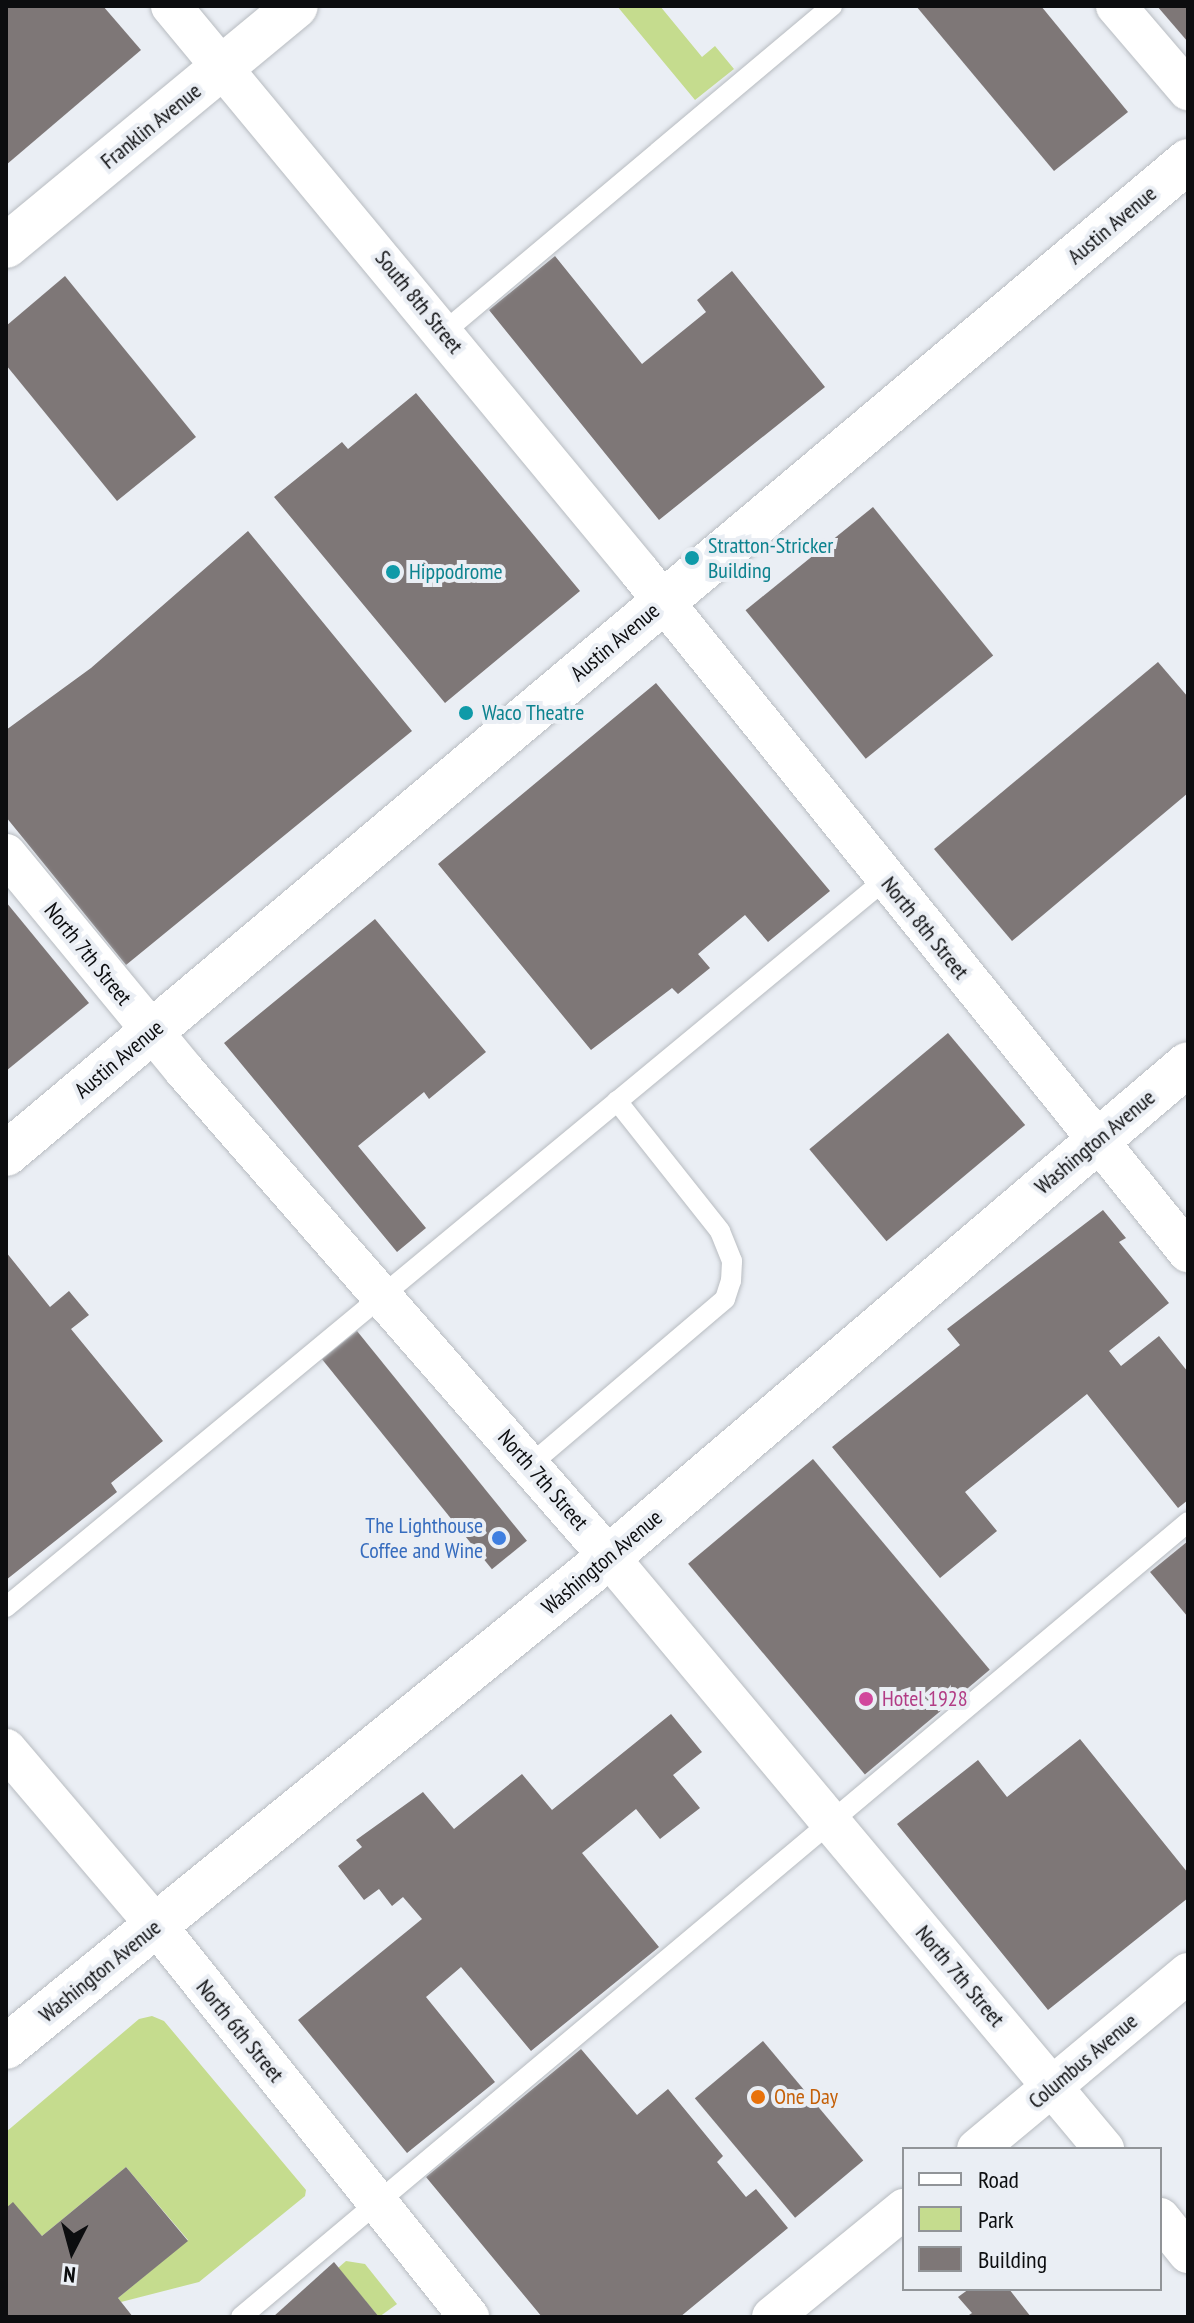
<!DOCTYPE html>
<style>
body{margin:0}
#map{position:relative;width:1194px;height:2323px;overflow:hidden;background:#eaeef4;font-family:"PT Sans Narrow",sans-serif}
div>[style]{position:absolute}
.green>*{inset:0;background:#c5dc8e}
.building>*{inset:0;background:#7e7777;transform-origin:0 0}
.roads{filter:drop-shadow(0 0 2px #b8bcc1) drop-shadow(0 0 2px #b8bcc1)}
.service>*{height:20px;margin:-10px;padding:0 10px;transform-origin:10px;border-radius:10px;background:#fff}
.minor>*{height:40px;margin:-20px;padding:0 20px;transform-origin:20px;border-radius:20px;background:#fff}
.tertiary>*{height:44px;margin:-22px;padding:0 22px;transform-origin:22px;border-radius:22px;background:#fff}
.secondary>*{height:44px;margin:-22px;padding:0 22px;transform-origin:22px;border-radius:22px;background:#fff}
.dots>*{width:22px;height:22px;translate:-50% -50%;box-sizing:border-box;border:4px solid #eaeef4;border-radius:50%}
span{translate:-50% -50%;white-space:nowrap;text-align:center;line-height:1.15;-webkit-text-stroke:8px #eaeef4;paint-order:stroke}
.street-label{font-size:22px;color:#0c0d0f}
.culture-label{font-size:22px;color:#0d838f}
.left{translate:0 -50%;text-align:left}
.shop-label{font-size:22px;color:#366cbe}
.right{translate:-100% -50%;text-align:right}
.hotel-label{font-size:22px;color:#b23c85}
.food-label{font-size:22px;color:#c56008}
.frame{position:absolute;inset:0;border:8px solid #0c0d0f;pointer-events:none}
.legend{position:absolute;left:902px;top:2147px;width:260px;height:144px;box-sizing:border-box;background:#eaeef4;border:2px solid #919498;margin:0;padding:10px 14px;list-style:none;font-size:24px;color:#0c0d0f}
.legend li{display:flex;align-items:center;gap:16px;height:40px}
.legend b{width:40px;border:2px solid #919498}
.north{position:absolute;left:32px;top:2211px;width:80px;height:80px;-webkit-text-stroke:6px #eaeef4;paint-order:stroke;rotate:186deg;font-size:22px;font-weight:700;line-height:32px;text-align:center;color:#0c0d0f}
.north::after{content:'';display:block;margin:auto;width:28px;height:36px;background:#0c0d0f;clip-path:polygon(50% 0,100% 100%,50% 72%,0 100%)}
</style>
<div id="map">
<div class="green">
<i style="clip-path:polygon(617px 6px,660px 6px,702px 57px,715px 46px,734px 69px,695px 100px)"></i>
<i style="clip-path:polygon(152px 2016px,164px 2021px,306px 2190px,305px 2196px,199px 2282px,121px 2302px,118px 2298px,188px 2240px,126px 2167px,42px 2236px,13px 2203px,6px 2208px,6px 2132px,139px 2019px)"></i>
<i style="clip-path:polygon(346px 2261px,365px 2264px,397px 2304px,379px 2317px,338px 2268px)"></i>
</div>
<div class="building">
<i style="clip-path:polygon(6px 6px,103px 6px,141px 50px,6px 165px)"></i>
<i style="clip-path:polygon(916px 6px,1041px 6px,1128px 112px,1054px 171px)"></i>
<i style="clip-path:polygon(1157px 6px,1188px 6px,1188px 42px)"></i>
<i style="clip-path:polygon(555px 256px,642px 364px,706px 312px,697px 300px,732px 271px,825px 387px,659px 520px,489px 310px)"></i>
<i style="clip-path:polygon(65px 276px,196px 437px,117px 501px,6px 365px,6px 326px)"></i>
<i style="clip-path:polygon(416px 393px,580px 591px,445px 703px,274px 497px,342px 442px,348px 449px)"></i>
<i style="left:873px;top:507px;width:191px;height:164px;rotate:51deg"></i>
<i style="clip-path:polygon(248px 531px,412px 731px,126px 965px,6px 817px,6px 730px,91px 668px)"></i>
<i style="clip-path:polygon(1158px 662px,1188px 697px,1188px 793px,1012px 941px,934px 849px)"></i>
<i style="clip-path:polygon(656px 683px,830px 891px,768px 942px,745px 915px,698px 954px,710px 968px,678px 994px,672px 988px,591px 1050px,438px 864px)"></i>
<i style="clip-path:polygon(6px 902px,89px 1003px,6px 1071px)"></i>
<i style="clip-path:polygon(375px 919px,486px 1052px,429px 1099px,424px 1092px,358px 1146px,426px 1228px,397px 1252px,224px 1043px)"></i>
<i style="left:948px;top:1033px;width:120px;height:181px;rotate:50deg"></i>
<i style="clip-path:polygon(1103px 1210px,1126px 1238px,1119px 1242px,1169px 1303px,1109px 1351px,1121px 1366px,1159px 1336px,1188px 1372px,1188px 1500px,1178px 1508px,1087px 1394px,965px 1492px,997px 1531px,940px 1578px,832px 1447px,960px 1345px,947px 1329px)"></i>
<i style="clip-path:polygon(6px 1252px,50px 1307px,69px 1291px,89px 1315px,71px 1329px,163px 1441px,111px 1483px,117px 1492px,6px 1580px)"></i>
<i style="left:357px;top:1331px;width:270px;height:45px;rotate:51deg"></i>
<i style="left:813px;top:1459px;width:275px;height:163px;rotate:50deg"></i>
<i style="clip-path:polygon(1188px 1541px,1188px 1617px,1150px 1572px)"></i>
<i style="clip-path:polygon(671px 1714px,702px 1752px,673px 1775px,700px 1808px,660px 1839px,636px 1809px,582px 1853px,659px 1947px,531px 2051px,461px 1967px,426px 1997px,495px 2082px,407px 2153px,298px 2020px,422px 1919px,403px 1897px,392px 1906px,379px 1889px,364px 1900px,338px 1866px,362px 1847px,356px 1840px,423px 1792px,454px 1829px,522px 1774px,552px 1810px)"></i>
<i style="clip-path:polygon(1080px 1739px,1188px 1873px,1188px 1898px,1048px 2010px,897px 1824px,978px 1760px,1007px 1797px)"></i>
<i style="left:763px;top:2041px;width:156px;height:89px;rotate:50deg"></i>
<i style="clip-path:polygon(581px 2049px,637px 2115px,668px 2089px,723px 2156px,717px 2162px,746px 2197px,756px 2189px,788px 2228px,680px 2317px,542px 2317px,426px 2177px)"></i>
<i style="clip-path:polygon(126px 2167px,188px 2241px,118px 2298px,133px 2317px,6px 2317px,6px 2208px,13px 2202px,42px 2236px)"></i>
<i style="clip-path:polygon(334px 2262px,379px 2317px,273px 2317px)"></i>
<i style="clip-path:polygon(969px 2289px,1009px 2289px,1031px 2317px,966px 2317px,972px 2313px,958px 2297px)"></i>
</div>
<div class="roads">
<div class="service">
<i style="left:444px;top:332px;width:507px;rotate:-40.04deg"></i>
<i style="left:530px;top:1465px;width:256px;rotate:-40.4deg"></i>
<i style="left:725px;top:1299px;width:19px;rotate:-72deg"></i>
<i style="left:731px;top:1281px;width:20px;rotate:-87deg"></i>
<i style="left:732px;top:1261px;width:32px;rotate:-112deg"></i>
<i style="left:720px;top:1231px;width:166px;rotate:-128.4deg"></i>
<i style="left:6px;top:1607px;width:1142px;rotate:-39.6deg"></i>
<i style="left:241px;top:2317px;width:1236px;rotate:-40.01deg"></i>
</div>
<div class="minor">
<i style="left:171px;top:6px;width:734px;rotate:50.36deg"></i>
<i style="left:639px;top:571px;width:875px;rotate:51.13deg"></i>
<i style="left:1116px;top:6px;width:111px;rotate:49.4deg"></i>
<i style="left:6px;top:854px;width:280px;rotate:50.5deg"></i>
<i style="left:184px;top:1070px;width:646px;rotate:48.89deg"></i>
<i style="left:609px;top:1557px;width:772px;rotate:50.1deg"></i>
<i style="left:6px;top:1749px;width:231px;rotate:49.6deg"></i>
<i style="left:156px;top:1925px;width:502px;rotate:51.39deg"></i>
<i style="left:977px;top:2149px;width:275px;rotate:-39.8deg"></i>
<i style="left:1160px;top:2218px;width:45px;rotate:51.3deg"></i>
<i style="left:772px;top:2317px;width:171px;rotate:-39.3deg"></i>
</div>
<div class="tertiary">
<i style="left:6px;top:1154px;width:1544px;rotate:-40.03deg"></i>
</div>
<div class="secondary">
<i style="left:6px;top:246px;width:376px;rotate:-39.6deg"></i>
<i style="left:6px;top:2047px;width:777px;rotate:-39.1deg"></i>
<i style="left:609px;top:1557px;width:760px;rotate:-40.41deg"></i>
</div>
</div>
<div class="dots">
<i style="left:692px;top:558px;background:#0f9aa8"></i>
<i style="left:393px;top:572px;background:#0f9aa8"></i>
<i style="left:466px;top:713px;background:#0f9aa8"></i>
<i style="left:499px;top:1538px;background:#3f7fe0"></i>
<i style="left:866px;top:1699px;background:#d1479c"></i>
<i style="left:758px;top:2097px;background:#e8710a"></i>
</div>
<div class="street-label">
<span style="left:151px;top:126px;rotate:-39deg">Franklin Avenue</span>
<span style="left:1112px;top:225px;rotate:-40deg">Austin Avenue</span>
<span style="left:419px;top:302px;rotate:51deg">South 8th Street</span>
<span style="left:615px;top:642px;rotate:-40deg">Austin Avenue</span>
<span style="left:925px;top:928px;rotate:51deg">North 8th Street</span>
<span style="left:88px;top:954px;rotate:51deg">North 7th Street</span>
<span style="left:119px;top:1059px;rotate:-40deg">Austin Avenue</span>
<span style="left:1095px;top:1142px;rotate:-40deg">Washington Avenue</span>
<span style="left:543px;top:1480px;rotate:49deg">North 7th Street</span>
<span style="left:602px;top:1562px;rotate:-40deg">Washington Avenue</span>
<span style="left:100px;top:1971px;rotate:-39deg">Washington Avenue</span>
<span style="left:960px;top:1976px;rotate:50deg">North 7th Street</span>
<span style="left:240px;top:2031px;rotate:51deg">North 6th Street</span>
<span style="left:1083px;top:2061px;rotate:-40deg">Columbus Avenue</span>
</div>
<div class="culture-label">
<span class="left" style="left:708px;top:558px">Stratton-Stricker<br>Building</span>
<span class="left" style="left:409px;top:572px">Hippodrome</span>
<span class="left" style="left:482px;top:713px">Waco Theatre</span>
</div>
<div class="shop-label">
<span class="right" style="left:483px;top:1538px">The Lighthouse<br>Coffee and Wine</span>
</div>
<div class="hotel-label">
<span class="left" style="left:882px;top:1699px">Hotel 1928</span>
</div>
<div class="food-label">
<span class="left" style="left:774px;top:2097px">One Day</span>
</div>
<div class="frame"></div>
<ul class="legend">
<li><b style="height:10px;background:#fff"></b>Road</li>
<li><b style="height:22px;background:#c5dc8e"></b>Park</li>
<li><b style="height:22px;background:#7e7777"></b>Building</li>
</ul>
<div class="north">N</div>
</div>
